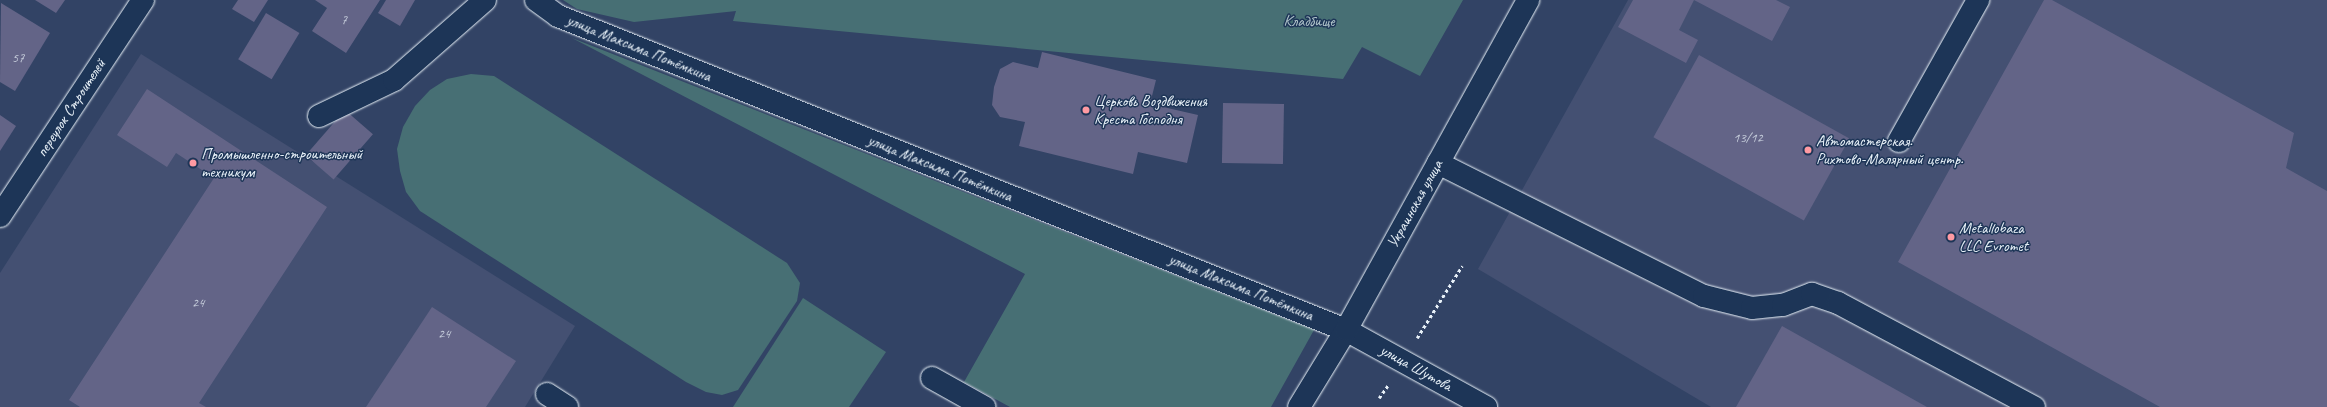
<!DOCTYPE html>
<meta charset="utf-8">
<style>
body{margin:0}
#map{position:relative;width:2327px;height:407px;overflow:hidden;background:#324365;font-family:Caveat,sans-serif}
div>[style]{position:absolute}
.built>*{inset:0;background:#445072}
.green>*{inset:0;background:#476f74}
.building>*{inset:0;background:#636487;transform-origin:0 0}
.path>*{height:2.5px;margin-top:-1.25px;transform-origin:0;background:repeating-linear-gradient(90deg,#e8f1f8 0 3px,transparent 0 6px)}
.roads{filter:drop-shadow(0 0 1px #e8f1f8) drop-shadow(0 0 1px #e8f1f8)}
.minor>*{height:22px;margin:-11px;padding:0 11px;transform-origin:11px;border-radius:11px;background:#1d3557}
.dots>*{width:11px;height:11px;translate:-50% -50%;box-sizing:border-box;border:2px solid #1d3557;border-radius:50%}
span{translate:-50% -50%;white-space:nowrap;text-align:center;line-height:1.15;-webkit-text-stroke:3px #1d3557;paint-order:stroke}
.number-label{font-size:14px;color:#c7cedc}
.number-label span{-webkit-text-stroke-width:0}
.park-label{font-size:16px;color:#b0c4ca}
.street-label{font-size:16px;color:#e8f1f8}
.poi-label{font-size:16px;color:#e8f1f8}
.left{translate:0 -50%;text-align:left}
</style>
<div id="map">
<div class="built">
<i style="clip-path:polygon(1628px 0,2327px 0,2327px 407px,1711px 407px,1478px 269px)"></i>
<i style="clip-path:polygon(141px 54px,575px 326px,525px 407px,0 407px,0 273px)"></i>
</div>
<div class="green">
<i style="clip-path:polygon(563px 0,1463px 0,1420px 76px,1362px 47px,1343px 79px,733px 21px,736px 11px,634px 22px,577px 9px)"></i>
<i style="clip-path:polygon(572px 38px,1314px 330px,1271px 407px,1010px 407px,964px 382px,1025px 274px)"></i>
<i style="clip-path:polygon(471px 74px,494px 76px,787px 263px,800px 283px,797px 301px,738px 390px,722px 395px,706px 392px,686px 382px,420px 211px,406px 192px,400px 171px,397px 149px,403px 127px,415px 106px,430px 90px,447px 79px)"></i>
<i style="clip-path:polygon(803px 298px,886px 352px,849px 407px,733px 407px)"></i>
</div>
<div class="building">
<i style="clip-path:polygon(35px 0,65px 0,56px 13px)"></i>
<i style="clip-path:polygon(238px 0,268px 0,254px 22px,232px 9px)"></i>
<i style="clip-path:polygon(315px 0,380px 0,346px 53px,312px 31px,327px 8px)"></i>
<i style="clip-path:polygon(386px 0,415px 0,400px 26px,378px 13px)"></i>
<i style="clip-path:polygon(1633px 0,1776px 0,1790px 7px,1772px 41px,1694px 0,1679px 30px,1698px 40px,1686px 63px,1618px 27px)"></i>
<i style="clip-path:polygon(2044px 0,2052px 0,2294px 133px,2286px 168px,2327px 191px,2327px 407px,2160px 407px,1898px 262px)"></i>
<i style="clip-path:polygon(1px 3px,50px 33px,15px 91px,0 82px)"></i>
<i style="left:266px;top:13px;width:39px;height:54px;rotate:31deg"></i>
<i style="clip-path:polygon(1042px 52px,1156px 80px,1150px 104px,1198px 115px,1187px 163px,1138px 152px,1133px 174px,1019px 146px,1025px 122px,1000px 117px,992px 105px,994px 87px,1000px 69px,1013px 62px,1038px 68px)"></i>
<i style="left:1699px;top:55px;width:172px;height:94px;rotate:29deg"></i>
<i style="clip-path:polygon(147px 89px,327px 207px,199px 403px,206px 407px,80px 407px,69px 400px,214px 178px,176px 153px,167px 167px,117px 135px)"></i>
<i style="left:1223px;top:103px;width:61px;height:60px;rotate:1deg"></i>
<i style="left:345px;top:110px;width:37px;height:60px;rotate:41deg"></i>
<i style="clip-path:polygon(0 115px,16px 126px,0 151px)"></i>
<i style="clip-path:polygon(432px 307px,516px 361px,486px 407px,366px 407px)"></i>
<i style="clip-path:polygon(1782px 326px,1927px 407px,1736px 407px)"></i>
</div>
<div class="path">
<i style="left:1417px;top:338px;width:85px;rotate:-58deg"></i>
<i style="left:1379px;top:398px;width:16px;rotate:-55deg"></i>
</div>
<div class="roads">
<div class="minor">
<i style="left:536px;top:0;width:27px;rotate:36deg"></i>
<i style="left:558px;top:16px;width:848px;rotate:21.73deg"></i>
<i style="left:1346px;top:330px;width:160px;rotate:28.8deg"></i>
<i style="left:319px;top:116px;width:83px;rotate:-25.6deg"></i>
<i style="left:394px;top:80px;width:121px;rotate:-41.3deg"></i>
<i style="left:1899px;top:141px;width:162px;rotate:-60.7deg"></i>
<i style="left:1438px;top:163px;width:297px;rotate:26.6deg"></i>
<i style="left:1704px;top:296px;width:49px;rotate:14deg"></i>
<i style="left:1752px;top:308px;width:31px;rotate:-6deg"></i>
<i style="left:1783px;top:305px;width:31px;rotate:-21deg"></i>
<i style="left:1812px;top:294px;width:28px;rotate:19deg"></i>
<i style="left:1838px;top:303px;width:222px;rotate:28deg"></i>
<i style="left:0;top:216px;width:259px;rotate:-56.5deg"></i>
<i style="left:932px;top:378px;width:60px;rotate:29.1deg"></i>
<i style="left:547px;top:394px;width:24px;rotate:33deg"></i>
<i style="left:1299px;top:407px;width:90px;rotate:-58.6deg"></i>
<i style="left:1346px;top:330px;width:377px;rotate:-61.1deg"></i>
</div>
</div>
<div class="dots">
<i style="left:1086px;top:110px;background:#ff9aa2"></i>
<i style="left:1808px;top:150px;background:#ff9aa2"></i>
<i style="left:193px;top:163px;background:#ff9aa2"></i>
<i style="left:1951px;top:237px;background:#ff9aa2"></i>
</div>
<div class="number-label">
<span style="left:344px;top:20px">7</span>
<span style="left:18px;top:58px">57</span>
<span style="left:1748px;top:138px">13/12</span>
<span style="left:198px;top:303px">24</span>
<span style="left:444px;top:334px">24</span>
</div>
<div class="park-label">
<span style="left:1309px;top:21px">Кладбище</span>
</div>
<div class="street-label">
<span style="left:639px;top:48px;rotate:22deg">улица Максима Потёмкина</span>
<span style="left:71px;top:108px;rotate:-57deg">переулок Строителей</span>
<span style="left:940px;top:168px;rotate:22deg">улица Максима Потёмкина</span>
<span style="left:1415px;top:204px;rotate:-61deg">Украинская улица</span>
<span style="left:1241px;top:287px;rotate:22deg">улица Максима Потёмкина</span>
<span style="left:1416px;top:368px;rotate:29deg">улица Шутова</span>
</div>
<div class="poi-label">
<span class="left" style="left:1094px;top:110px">Церковь Воздвижения<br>Креста Господня</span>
<span class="left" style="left:1816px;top:150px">Автомастерская.<br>Рихтово-Малярный центр.</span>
<span class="left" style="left:201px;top:163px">Промышленно-строительный<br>техникум</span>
<span class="left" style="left:1959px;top:237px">Metallobaza<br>LLC Evromet</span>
</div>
</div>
